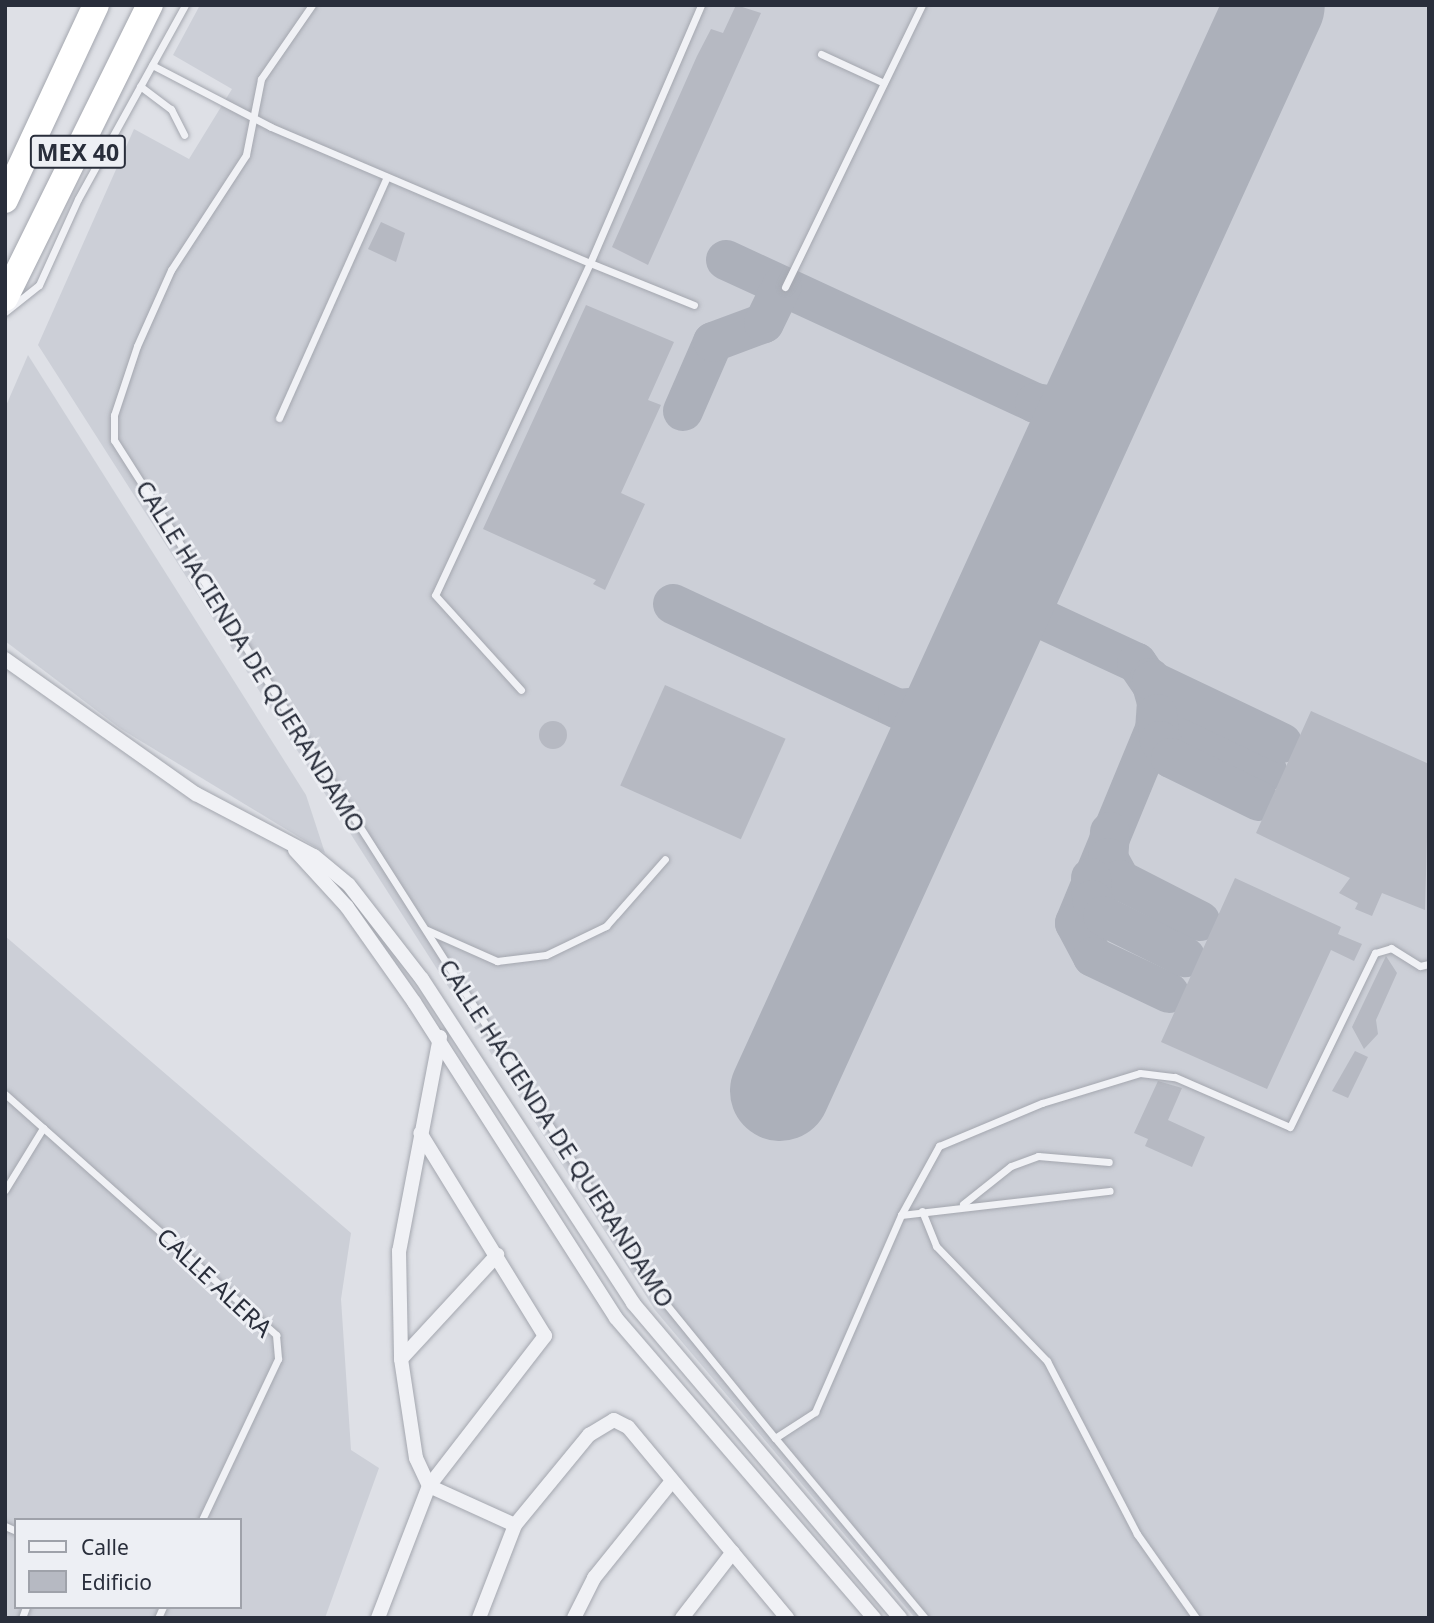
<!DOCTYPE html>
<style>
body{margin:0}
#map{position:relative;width:1434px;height:1623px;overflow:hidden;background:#dee0e6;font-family:"Noto Sans",sans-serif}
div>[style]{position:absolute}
.built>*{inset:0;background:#cccfd7}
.taxiway>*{height:40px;margin:-20px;padding:0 20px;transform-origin:20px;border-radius:20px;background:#acb0ba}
.runway>*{height:100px;margin:-50px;padding:0 50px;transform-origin:50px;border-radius:50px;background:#acb0ba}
.building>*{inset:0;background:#b6b9c2;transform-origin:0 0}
.round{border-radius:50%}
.roads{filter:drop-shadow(0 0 2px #a4a7af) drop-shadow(0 0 2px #a4a7af)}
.lane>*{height:7px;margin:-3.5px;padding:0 3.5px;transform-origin:3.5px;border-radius:3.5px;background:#f0f1f5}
.street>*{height:14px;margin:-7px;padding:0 7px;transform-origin:7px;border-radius:7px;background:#f0f1f5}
.highway>*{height:26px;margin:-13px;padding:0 13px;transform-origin:13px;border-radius:13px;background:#fff}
span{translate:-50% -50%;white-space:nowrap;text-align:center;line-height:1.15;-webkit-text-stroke:6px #edeff4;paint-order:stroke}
.shield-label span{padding:2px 5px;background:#edeff4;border:2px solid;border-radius:5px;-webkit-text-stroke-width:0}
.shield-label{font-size:23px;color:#292e3b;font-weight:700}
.street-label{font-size:24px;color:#292e3b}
.frame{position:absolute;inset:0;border:7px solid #292e3b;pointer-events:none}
.legend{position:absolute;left:14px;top:1518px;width:228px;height:91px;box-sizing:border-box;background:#edeff4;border:2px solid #9fa2aa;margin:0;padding:9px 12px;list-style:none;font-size:21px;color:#292e3b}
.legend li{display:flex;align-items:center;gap:14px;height:35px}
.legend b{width:35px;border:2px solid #9fa2aa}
</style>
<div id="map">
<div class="built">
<i style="clip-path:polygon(200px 5px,1429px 5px,1429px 1618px,915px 1618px,655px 1310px,38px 345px,134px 129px,189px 159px,232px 89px,173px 55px)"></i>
<i style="clip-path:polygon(28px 355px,306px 795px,325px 853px,121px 729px,5px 641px,5px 408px)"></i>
<i style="clip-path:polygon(evenodd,5px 936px,351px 1233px,341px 1299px,351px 1450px,379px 1468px,325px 1618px,5px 1618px,5px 936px,16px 1520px,240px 1520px,240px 1607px,16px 1607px,16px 1520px)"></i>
</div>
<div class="taxiway">
<i style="left:726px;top:260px;width:340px;rotate:24.8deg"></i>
<i style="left:1035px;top:403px;width:38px;rotate:9deg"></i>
<i style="left:1073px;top:409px;width:32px;rotate:-36deg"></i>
<i style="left:683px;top:411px;width:75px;rotate:-66.5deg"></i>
<i style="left:713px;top:342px;width:54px;rotate:-20.4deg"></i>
<i style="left:764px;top:323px;width:41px;rotate:-64.1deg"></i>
<i style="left:1016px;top:573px;width:17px;rotate:97deg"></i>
<i style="left:1014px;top:590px;width:26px;rotate:59deg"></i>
<i style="left:1027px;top:612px;width:121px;rotate:24.9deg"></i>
<i style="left:1137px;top:663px;width:83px;rotate:55.7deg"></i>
<i style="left:1184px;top:732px;width:92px;rotate:25.2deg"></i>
<i style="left:673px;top:604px;width:248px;rotate:25deg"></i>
<i style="left:898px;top:709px;width:36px;rotate:-5deg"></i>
<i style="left:934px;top:706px;width:37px;rotate:-35deg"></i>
<i style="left:1150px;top:678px;width:25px;rotate:74deg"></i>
<i style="left:1157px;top:702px;width:27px;rotate:94deg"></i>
<i style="left:1155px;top:729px;width:210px;rotate:112.4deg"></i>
<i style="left:1075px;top:923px;width:38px;rotate:62deg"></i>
<i style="left:1093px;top:957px;width:84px;rotate:25.3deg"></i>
<i style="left:1152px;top:681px;width:144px;rotate:25.5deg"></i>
<i style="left:1157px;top:714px;width:27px;rotate:84deg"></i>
<i style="left:1160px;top:741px;width:20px;rotate:57deg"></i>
<i style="left:1171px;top:758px;width:98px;rotate:26deg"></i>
<i style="left:1110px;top:832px;width:26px;rotate:94deg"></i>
<i style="left:1108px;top:858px;width:25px;rotate:61deg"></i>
<i style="left:1120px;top:880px;width:90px;rotate:27.1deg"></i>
<i style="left:1091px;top:878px;width:22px;rotate:87deg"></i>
<i style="left:1092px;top:900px;width:19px;rotate:55deg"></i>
<i style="left:1103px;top:916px;width:92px;rotate:26.6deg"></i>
</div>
<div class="runway">
<i style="left:780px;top:1091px;width:1193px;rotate:-65.5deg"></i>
</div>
<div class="building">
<i style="clip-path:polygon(736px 5px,761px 13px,648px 265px,612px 247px,697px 56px,711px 29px,723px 33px)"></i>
<i style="clip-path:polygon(381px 222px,405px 233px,396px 262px,368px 249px)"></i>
<i style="clip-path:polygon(586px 305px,674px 342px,648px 400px,661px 405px,621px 493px,645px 504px,605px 590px,593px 584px,596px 580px,483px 529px)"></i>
<i style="left:665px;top:685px;width:132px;height:110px;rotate:24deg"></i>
<i style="clip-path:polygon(1311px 711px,1429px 764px,1425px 910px,1382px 893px,1372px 916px,1355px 909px,1358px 903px,1339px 893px,1350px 878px,1256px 833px)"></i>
<i class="round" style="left:539px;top:721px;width:28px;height:28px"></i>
<i style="clip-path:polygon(1235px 878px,1341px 927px,1338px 934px,1362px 944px,1354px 961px,1331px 950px,1267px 1089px,1161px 1042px)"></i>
<i style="clip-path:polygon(1386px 956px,1397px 973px,1376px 1020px,1378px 1034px,1364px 1049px,1352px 1027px)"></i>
<i style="clip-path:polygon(1355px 1051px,1368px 1057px,1348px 1098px,1332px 1091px)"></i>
<i style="clip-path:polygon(1158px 1081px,1182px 1088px,1168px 1120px,1205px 1137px,1192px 1167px,1145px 1146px,1148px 1139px,1134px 1133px)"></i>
</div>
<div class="roads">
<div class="lane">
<i style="left:312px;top:5px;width:90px;rotate:124.6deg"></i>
<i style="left:261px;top:79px;width:77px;rotate:101.2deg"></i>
<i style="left:246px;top:155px;width:137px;rotate:123.1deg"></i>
<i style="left:171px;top:270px;width:83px;rotate:114.1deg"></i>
<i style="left:137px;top:346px;width:73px;rotate:108.4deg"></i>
<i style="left:114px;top:415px;width:25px;rotate:90deg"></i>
<i style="left:114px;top:440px;width:1005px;rotate:57.56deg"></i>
<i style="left:653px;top:1288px;width:193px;rotate:50.9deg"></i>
<i style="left:775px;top:1438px;width:48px;rotate:-33deg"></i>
<i style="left:815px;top:1412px;width:215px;rotate:-66.4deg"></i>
<i style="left:901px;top:1215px;width:79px;rotate:-61.2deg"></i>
<i style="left:939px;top:1146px;width:112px;rotate:-22.7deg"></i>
<i style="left:1042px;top:1103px;width:102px;rotate:-17deg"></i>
<i style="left:1140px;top:1073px;width:35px;rotate:7deg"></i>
<i style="left:1175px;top:1077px;width:125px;rotate:23.5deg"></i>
<i style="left:1290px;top:1127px;width:194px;rotate:-64deg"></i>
<i style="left:1375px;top:953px;width:17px;rotate:-17deg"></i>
<i style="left:1391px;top:948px;width:34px;rotate:32deg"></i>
<i style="left:1420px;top:966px;width:9px;rotate:-13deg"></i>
<i style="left:821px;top:54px;width:69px;rotate:24.7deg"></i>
<i style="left:152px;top:65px;width:134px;rotate:27.5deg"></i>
<i style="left:271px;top:127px;width:347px;rotate:23.1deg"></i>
<i style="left:590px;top:263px;width:366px;rotate:115deg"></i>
<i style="left:435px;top:595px;width:128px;rotate:47.8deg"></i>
<i style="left:140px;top:86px;width:39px;rotate:37deg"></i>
<i style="left:171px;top:109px;width:29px;rotate:63deg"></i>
<i style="left:785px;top:287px;width:314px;rotate:-64.1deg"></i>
<i style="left:694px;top:305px;width:112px;rotate:-158deg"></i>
<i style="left:590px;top:263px;width:281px;rotate:-66.7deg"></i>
<i style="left:5px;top:312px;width:43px;rotate:-38.5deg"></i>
<i style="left:39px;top:285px;width:94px;rotate:-65.6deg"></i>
<i style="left:78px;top:199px;width:222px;rotate:-61.1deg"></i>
<i style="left:279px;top:418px;width:264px;rotate:-65.9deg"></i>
<i style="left:427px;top:930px;width:77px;rotate:23.9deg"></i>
<i style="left:497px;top:961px;width:49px;rotate:-7deg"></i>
<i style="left:546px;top:955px;width:67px;rotate:-25.8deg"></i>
<i style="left:606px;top:926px;width:89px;rotate:-48.6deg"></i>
<i style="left:5px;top:1094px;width:363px;rotate:41.6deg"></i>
<i style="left:276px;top:1335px;width:24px;rotate:85deg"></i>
<i style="left:278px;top:1359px;width:178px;rotate:115.3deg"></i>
<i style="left:5px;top:1190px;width:73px;rotate:-58.5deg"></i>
<i style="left:963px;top:1204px;width:61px;rotate:-38.4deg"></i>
<i style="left:1011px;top:1166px;width:29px;rotate:-20deg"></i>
<i style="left:1038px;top:1156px;width:71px;rotate:4.8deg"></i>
<i style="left:922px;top:1211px;width:38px;rotate:68deg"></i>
<i style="left:936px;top:1246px;width:160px;rotate:46deg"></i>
<i style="left:1047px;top:1361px;width:195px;rotate:62.5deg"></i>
<i style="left:1137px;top:1534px;width:103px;rotate:54.9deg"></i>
<i style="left:901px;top:1215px;width:210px;rotate:-6.6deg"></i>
<i style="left:775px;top:1438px;width:234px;rotate:50.2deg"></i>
<i style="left:5px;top:1526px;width:12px;rotate:24deg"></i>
<i style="left:22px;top:1618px;width:12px;rotate:-70deg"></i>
<i style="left:158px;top:1618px;width:12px;rotate:-66deg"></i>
</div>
<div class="street">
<i style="left:5px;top:659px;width:234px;rotate:35.3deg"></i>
<i style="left:196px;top:794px;width:133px;rotate:27.7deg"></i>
<i style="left:314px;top:856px;width:45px;rotate:39.6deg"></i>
<i style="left:349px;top:885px;width:119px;rotate:52.2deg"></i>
<i style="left:422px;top:979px;width:387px;rotate:56.9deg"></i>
<i style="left:633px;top:1303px;width:413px;rotate:49.7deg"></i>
<i style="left:295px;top:850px;width:77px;rotate:47.6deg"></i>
<i style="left:347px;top:907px;width:116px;rotate:54.8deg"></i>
<i style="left:414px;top:1002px;width:375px;rotate:57.4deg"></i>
<i style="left:616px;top:1318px;width:396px;rotate:49.3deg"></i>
<i style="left:440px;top:1037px;width:218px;rotate:100.8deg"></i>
<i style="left:399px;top:1251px;width:108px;rotate:88.9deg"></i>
<i style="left:401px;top:1359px;width:100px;rotate:81.4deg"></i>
<i style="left:416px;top:1458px;width:31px;rotate:65deg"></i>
<i style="left:429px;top:1486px;width:94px;rotate:24.4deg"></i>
<i style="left:401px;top:1359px;width:142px;rotate:-47.3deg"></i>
<i style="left:378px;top:1618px;width:142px;rotate:-68.9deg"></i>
<i style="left:429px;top:1486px;width:190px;rotate:-52.3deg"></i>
<i style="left:545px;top:1336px;width:238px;rotate:-121.6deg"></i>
<i style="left:479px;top:1618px;width:100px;rotate:-68.8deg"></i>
<i style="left:515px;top:1525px;width:117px;rotate:-50.6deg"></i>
<i style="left:589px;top:1435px;width:29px;rotate:-31deg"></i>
<i style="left:614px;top:1420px;width:16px;rotate:27deg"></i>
<i style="left:628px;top:1427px;width:249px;rotate:50.2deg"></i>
<i style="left:574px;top:1618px;width:45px;rotate:-63.4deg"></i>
<i style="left:594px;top:1578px;width:124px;rotate:-51.2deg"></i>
<i style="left:682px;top:1618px;width:83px;rotate:-52.3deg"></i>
</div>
<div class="highway">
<i style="left:5px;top:200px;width:215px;rotate:-65deg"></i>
<i style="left:5px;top:298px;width:327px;rotate:-63.7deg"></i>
</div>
</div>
<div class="shield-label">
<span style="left:78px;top:152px">MEX 40</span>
</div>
<div class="street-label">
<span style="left:251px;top:656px;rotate:58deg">CALLE HACIENDA DE QUERANDAMO</span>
<span style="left:557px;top:1133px;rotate:57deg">CALLE HACIENDA DE QUERANDAMO</span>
<span style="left:215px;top:1282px;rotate:43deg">CALLE ALERA</span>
</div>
<div class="frame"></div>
<ul class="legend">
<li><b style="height:9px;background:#f0f1f5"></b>Calle</li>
<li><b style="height:19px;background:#b6b9c2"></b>Edificio</li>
</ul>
</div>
